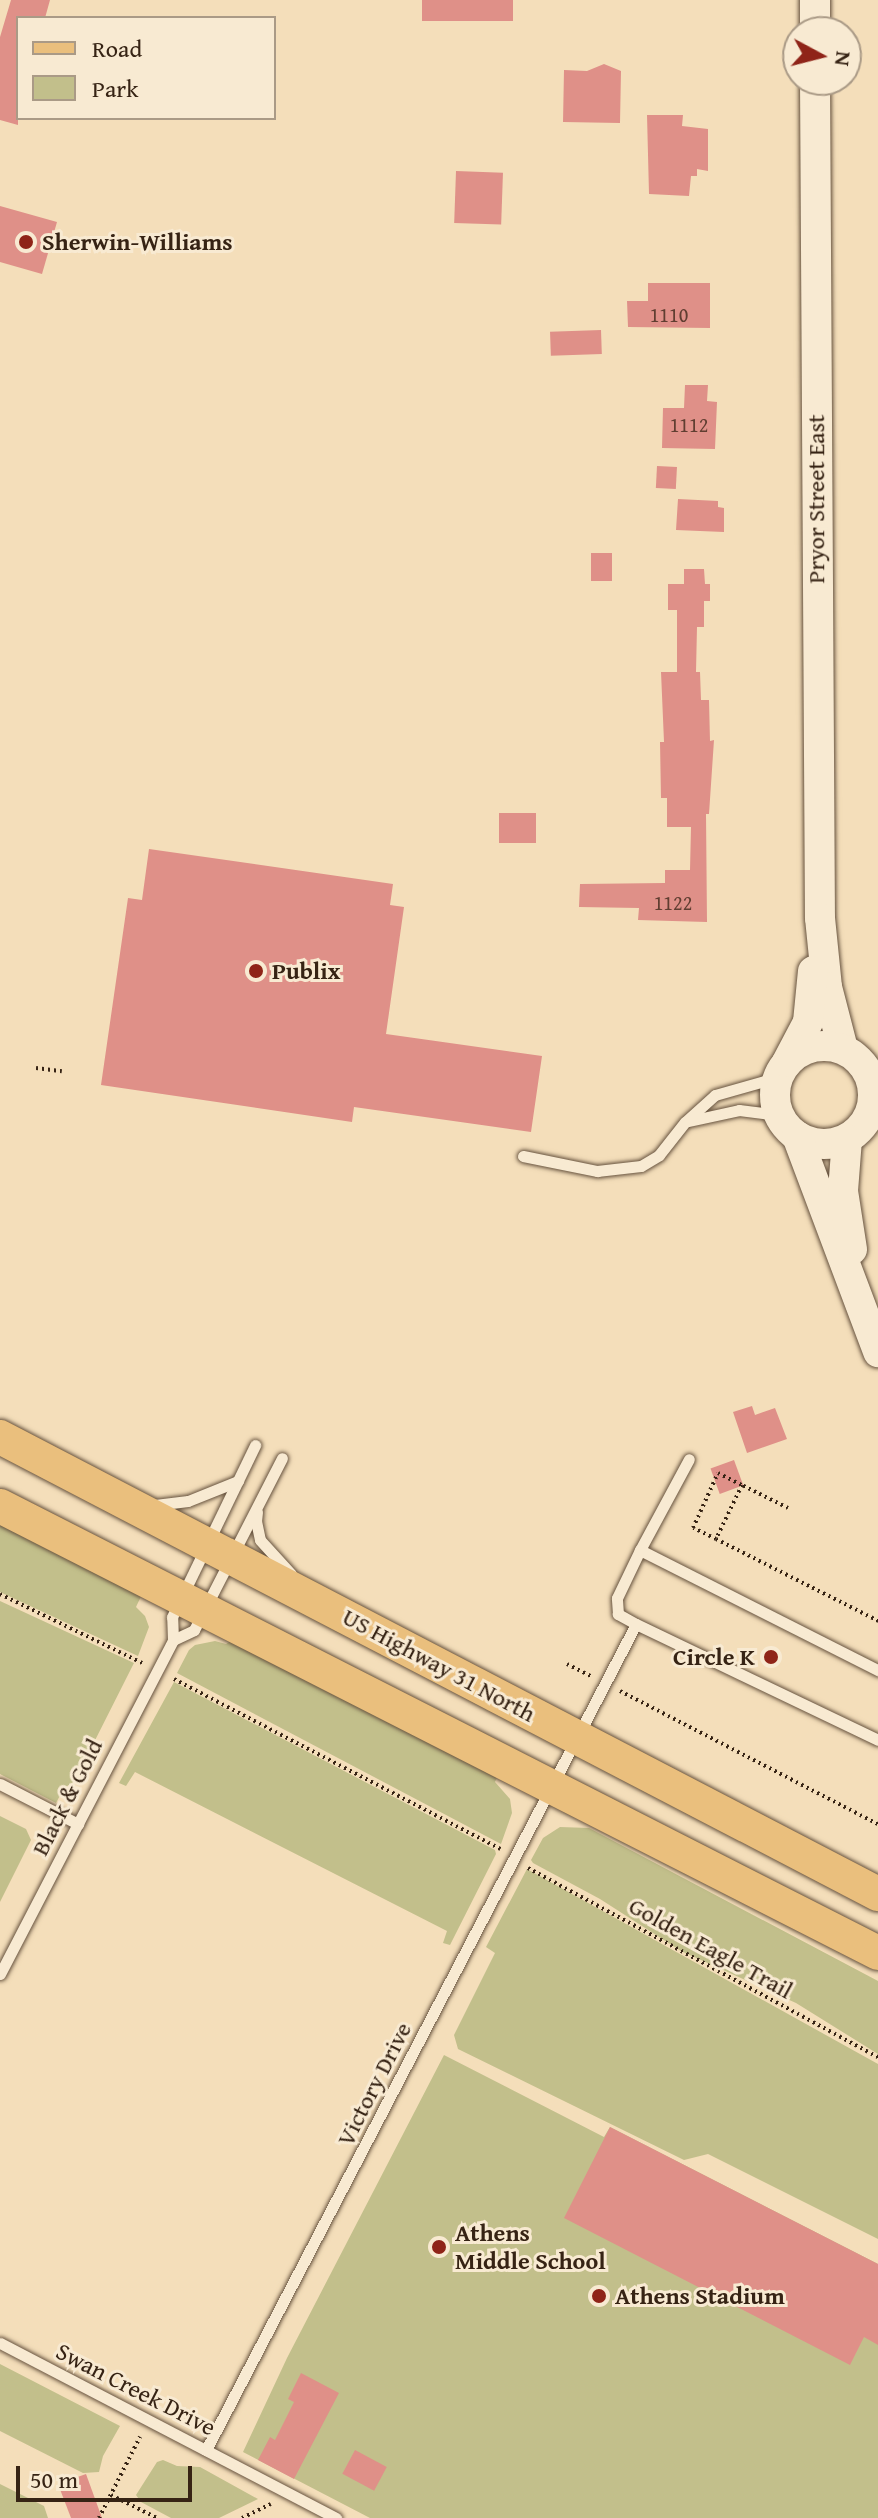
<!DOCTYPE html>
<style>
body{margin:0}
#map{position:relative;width:878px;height:2518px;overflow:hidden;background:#f4deba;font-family:"Gentium Book Plus",serif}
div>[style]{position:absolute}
.green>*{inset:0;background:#c2bf8b}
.building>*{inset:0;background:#df9088;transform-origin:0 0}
.path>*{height:4px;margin-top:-2px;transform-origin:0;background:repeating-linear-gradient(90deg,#362314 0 2px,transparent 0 6px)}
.roads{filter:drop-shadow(0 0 2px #66523e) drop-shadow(0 0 2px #66523e)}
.lane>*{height:11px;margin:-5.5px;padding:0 5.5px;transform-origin:5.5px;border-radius:5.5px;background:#f8ead2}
.secondary>*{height:30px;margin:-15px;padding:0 15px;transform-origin:15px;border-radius:15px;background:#f8ead2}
.secondary>.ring{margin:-15px;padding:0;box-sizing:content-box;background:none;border:30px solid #f8ead2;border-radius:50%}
.primary>*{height:34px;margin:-17px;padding:0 17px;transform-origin:17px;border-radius:17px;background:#eabf7d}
.dots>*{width:22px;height:22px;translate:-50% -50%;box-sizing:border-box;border:4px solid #f8ead2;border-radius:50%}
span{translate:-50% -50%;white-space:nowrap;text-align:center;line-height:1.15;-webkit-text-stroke:6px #f8ead2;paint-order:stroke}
.number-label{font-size:20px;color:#603e31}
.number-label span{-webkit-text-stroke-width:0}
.poi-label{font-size:24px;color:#362314;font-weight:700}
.left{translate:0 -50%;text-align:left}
.right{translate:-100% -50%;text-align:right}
.street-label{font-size:24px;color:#362314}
.legend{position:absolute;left:16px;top:16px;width:260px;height:104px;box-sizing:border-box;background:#f8ead2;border:2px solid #aa9a86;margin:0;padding:10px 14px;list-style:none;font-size:24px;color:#362314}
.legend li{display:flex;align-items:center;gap:16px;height:40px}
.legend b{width:40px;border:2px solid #aa9a86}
.north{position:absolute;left:782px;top:16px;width:80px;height:80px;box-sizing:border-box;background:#f8ead2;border:2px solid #aa9a86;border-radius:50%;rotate:97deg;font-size:22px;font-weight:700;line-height:32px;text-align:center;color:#362314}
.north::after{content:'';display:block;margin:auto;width:28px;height:36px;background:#8f2418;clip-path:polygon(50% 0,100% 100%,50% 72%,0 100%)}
.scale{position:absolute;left:16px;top:2466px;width:176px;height:36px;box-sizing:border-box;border:4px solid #362314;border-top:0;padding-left:10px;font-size:24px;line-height:28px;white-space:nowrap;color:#362314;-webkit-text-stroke:6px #f8ead2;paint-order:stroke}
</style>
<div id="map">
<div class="green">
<i style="clip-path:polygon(0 1517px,144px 1590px,136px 1607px,145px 1616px,149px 1627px,138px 1656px,0 1592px)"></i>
<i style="clip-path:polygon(0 1601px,134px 1663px,74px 1782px,64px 1788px,56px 1803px,0 1774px)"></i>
<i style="clip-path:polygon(234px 1639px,498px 1775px,495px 1782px,510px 1799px,512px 1813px,501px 1844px,177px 1673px,189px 1650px,195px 1645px,215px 1641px,226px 1644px)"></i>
<i style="clip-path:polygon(174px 1682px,495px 1850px,496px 1854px,450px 1945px,443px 1943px,447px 1931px,135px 1772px,126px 1786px,119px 1783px)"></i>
<i style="clip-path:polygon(0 1816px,26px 1829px,31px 1840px,0 1902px)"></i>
<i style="clip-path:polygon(560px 1827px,589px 1828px,878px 1981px,878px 2054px,796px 2003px,681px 1951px,600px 1899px,533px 1863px,531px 1860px,543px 1838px)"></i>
<i style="clip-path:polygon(527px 1869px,878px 2064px,878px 2239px,708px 2154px,684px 2160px,458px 2049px,454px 2035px,495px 1953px,486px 1947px)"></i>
<i style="clip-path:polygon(444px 2055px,604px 2137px,610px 2127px,878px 2264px,878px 2518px,370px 2518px,243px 2452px,287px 2358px)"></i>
<i style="clip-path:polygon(0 2364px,120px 2426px,103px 2456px,99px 2472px,83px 2473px,0 2431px)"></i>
<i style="clip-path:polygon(163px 2460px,177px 2466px,200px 2467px,258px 2499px,219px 2518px,171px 2518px,141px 2502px,136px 2495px,157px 2462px)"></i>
<i style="clip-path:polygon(0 2484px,44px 2506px,48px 2518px,0 2518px)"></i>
</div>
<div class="building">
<i style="clip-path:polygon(11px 0,50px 0,45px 18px,18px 18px,18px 125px,0 120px,0 37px)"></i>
<i style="left:422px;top:0;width:91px;height:21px"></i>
<i style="clip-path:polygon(604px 64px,621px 71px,620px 123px,563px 122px,564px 70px,587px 71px)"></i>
<i style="clip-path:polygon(647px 115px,683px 115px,682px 126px,708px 129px,708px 171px,697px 169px,697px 176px,691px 176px,689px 196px,649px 194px)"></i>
<i style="left:456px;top:171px;width:47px;height:52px;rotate:2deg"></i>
<i style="clip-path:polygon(0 206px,57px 222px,42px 274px,0 262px)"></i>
<i style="clip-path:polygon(648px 283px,710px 283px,710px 328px,628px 327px,627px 301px,648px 301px)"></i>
<i style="left:601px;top:330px;width:24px;height:51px;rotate:88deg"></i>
<i style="clip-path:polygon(685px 385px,708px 385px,707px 401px,717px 402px,715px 449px,662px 448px,663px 408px,684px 408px)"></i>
<i style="left:657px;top:466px;width:20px;height:22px;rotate:3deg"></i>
<i style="clip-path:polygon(678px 499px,718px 501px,718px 507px,724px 508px,724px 532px,676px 530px)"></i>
<i style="left:591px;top:553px;width:21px;height:28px"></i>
<i style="clip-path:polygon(684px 569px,704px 569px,705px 584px,710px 584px,710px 601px,704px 601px,704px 627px,697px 627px,696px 672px,700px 672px,701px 700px,709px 700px,710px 741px,714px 740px,709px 814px,706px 814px,707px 922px,638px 920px,639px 908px,579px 907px,580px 884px,665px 883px,665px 870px,690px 870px,691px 827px,667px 827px,667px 798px,661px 798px,660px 742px,664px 742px,661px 672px,677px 672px,677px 610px,668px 610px,668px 584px,684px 584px)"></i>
<i style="left:536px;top:813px;width:30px;height:37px;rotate:90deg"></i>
<i style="clip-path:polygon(149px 849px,393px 884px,390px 905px,404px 907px,386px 1034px,542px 1056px,531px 1132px,354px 1107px,352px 1122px,101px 1085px,128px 898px,142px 900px)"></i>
<i style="clip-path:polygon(752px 1406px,755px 1415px,775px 1408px,787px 1439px,747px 1453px,733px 1412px)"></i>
<i style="left:734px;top:1460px;width:27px;height:25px;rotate:70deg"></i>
<i style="clip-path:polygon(610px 2127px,878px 2264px,878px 2345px,864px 2337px,850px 2365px,564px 2218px)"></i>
<i style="clip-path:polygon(301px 2373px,339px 2393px,294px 2479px,258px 2460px,270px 2437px,275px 2440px,294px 2402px,288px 2399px)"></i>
<i style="left:355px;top:2450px;width:36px;height:27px;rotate:28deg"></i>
<i style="clip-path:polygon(86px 2474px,102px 2518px,71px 2518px,58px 2484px)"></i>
</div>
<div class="path">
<i style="left:36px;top:1068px;width:26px;rotate:7deg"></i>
<i style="left:788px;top:1508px;width:51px;rotate:-153.4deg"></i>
<i style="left:742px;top:1485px;width:60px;rotate:115.7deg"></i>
<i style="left:716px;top:1539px;width:182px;rotate:26.8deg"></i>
<i style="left:716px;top:1539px;width:25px;rotate:-154deg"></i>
<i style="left:693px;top:1528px;width:60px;rotate:-65.6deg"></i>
<i style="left:718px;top:1473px;width:27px;rotate:27deg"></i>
<i style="left:0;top:1594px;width:158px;rotate:25.9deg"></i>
<i style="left:567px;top:1664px;width:27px;rotate:27deg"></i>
<i style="left:174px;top:1679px;width:368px;rotate:27.5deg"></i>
<i style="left:620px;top:1691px;width:290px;rotate:27.3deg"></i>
<i style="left:528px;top:1868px;width:398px;rotate:28.4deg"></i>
<i style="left:111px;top:2495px;width:51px;rotate:26.6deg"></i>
<i style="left:99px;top:2518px;width:91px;rotate:-63.2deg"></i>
<i style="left:242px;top:2518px;width:32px;rotate:-26deg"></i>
</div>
<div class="roads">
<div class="lane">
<i style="left:689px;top:1121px;width:51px;rotate:-12.4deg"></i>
<i style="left:739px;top:1110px;width:40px;rotate:7.1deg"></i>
<i style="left:523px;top:1156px;width:76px;rotate:11.5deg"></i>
<i style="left:597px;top:1171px;width:44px;rotate:-6.5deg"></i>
<i style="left:641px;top:1166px;width:21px;rotate:-31deg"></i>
<i style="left:659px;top:1155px;width:42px;rotate:-51.8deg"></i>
<i style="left:685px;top:1122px;width:40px;rotate:-42deg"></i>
<i style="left:715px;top:1095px;width:66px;rotate:-15.9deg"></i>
<i style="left:155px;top:1505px;width:33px;rotate:-7deg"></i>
<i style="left:188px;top:1501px;width:54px;rotate:-21.8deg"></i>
<i style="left:257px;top:1512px;width:9px;rotate:96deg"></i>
<i style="left:256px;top:1521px;width:19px;rotate:78deg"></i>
<i style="left:260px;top:1540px;width:46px;rotate:47.6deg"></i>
<i style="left:640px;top:1550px;width:103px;rotate:-61.7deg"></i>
<i style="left:636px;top:1624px;width:21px;rotate:-151deg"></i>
<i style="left:618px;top:1614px;width:16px;rotate:-94deg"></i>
<i style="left:617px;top:1598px;width:53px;rotate:-64.4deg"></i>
<i style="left:640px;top:1550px;width:267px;rotate:26.8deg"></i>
<i style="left:173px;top:1640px;width:23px;rotate:-25deg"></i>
<i style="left:194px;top:1630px;width:193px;rotate:-62.9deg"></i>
<i style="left:0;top:1784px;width:88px;rotate:27.1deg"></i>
<i style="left:0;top:1974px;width:376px;rotate:-62.6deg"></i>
<i style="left:173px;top:1640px;width:23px;rotate:-92deg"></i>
<i style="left:172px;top:1617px;width:191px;rotate:-64.2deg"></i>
<i style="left:0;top:2343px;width:379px;rotate:27.5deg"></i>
<i style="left:206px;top:2450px;width:931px;rotate:-62.5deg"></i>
<i style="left:636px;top:1624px;width:268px;rotate:25.6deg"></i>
</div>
<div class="secondary">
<i style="left:815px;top:0;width:32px;rotate:90deg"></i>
<i style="left:815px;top:80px;width:838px;rotate:89.66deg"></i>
<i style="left:820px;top:918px;width:69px;rotate:84.2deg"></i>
<i style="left:827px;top:987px;width:64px;rotate:75.5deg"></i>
<i class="ring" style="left:775px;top:1046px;width:68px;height:68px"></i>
<i style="left:787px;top:1062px;width:45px;rotate:-62.3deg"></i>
<i style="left:808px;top:1022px;width:51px;rotate:-84.4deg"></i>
<i style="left:797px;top:1136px;width:231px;rotate:69.4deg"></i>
<i style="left:847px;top:1139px;width:52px;rotate:94.4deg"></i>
<i style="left:843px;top:1191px;width:59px;rotate:81.2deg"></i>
</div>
<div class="primary">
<i style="left:0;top:1437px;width:990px;rotate:27.5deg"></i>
<i style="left:0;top:1506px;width:985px;rotate:26.98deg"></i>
</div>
</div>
<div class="dots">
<i style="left:26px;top:242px;background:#8f2418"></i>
<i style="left:256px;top:971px;background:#8f2418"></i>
<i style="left:771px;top:1657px;background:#8f2418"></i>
<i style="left:439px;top:2247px;background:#8f2418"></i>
<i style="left:599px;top:2296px;background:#8f2418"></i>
</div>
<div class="number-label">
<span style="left:669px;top:314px">1110</span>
<span style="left:689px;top:424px">1112</span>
<span style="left:673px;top:902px">1122</span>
</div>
<div class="poi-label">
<span class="left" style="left:42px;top:242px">Sherwin-Williams</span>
<span class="left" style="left:272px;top:971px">Publix</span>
<span class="right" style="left:755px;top:1657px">Circle K</span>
<span class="left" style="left:455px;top:2247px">Athens<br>Middle School</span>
<span class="left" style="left:615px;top:2296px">Athens Stadium</span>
</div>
<div class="street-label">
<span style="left:816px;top:499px;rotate:-90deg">Pryor Street East</span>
<span style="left:439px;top:1665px;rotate:28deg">US Highway 31 North</span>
<span style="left:67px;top:1797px;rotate:-63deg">Black &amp; Gold</span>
<span style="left:711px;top:1948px;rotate:29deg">Golden Eagle Trail</span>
<span style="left:374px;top:2084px;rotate:-63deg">Victory Drive</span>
<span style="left:136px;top:2389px;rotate:27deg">Swan Creek Drive</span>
</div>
<ul class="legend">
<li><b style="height:10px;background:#eabf7d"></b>Road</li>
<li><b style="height:22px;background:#c2bf8b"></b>Park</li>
</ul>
<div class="north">N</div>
<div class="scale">50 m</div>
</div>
